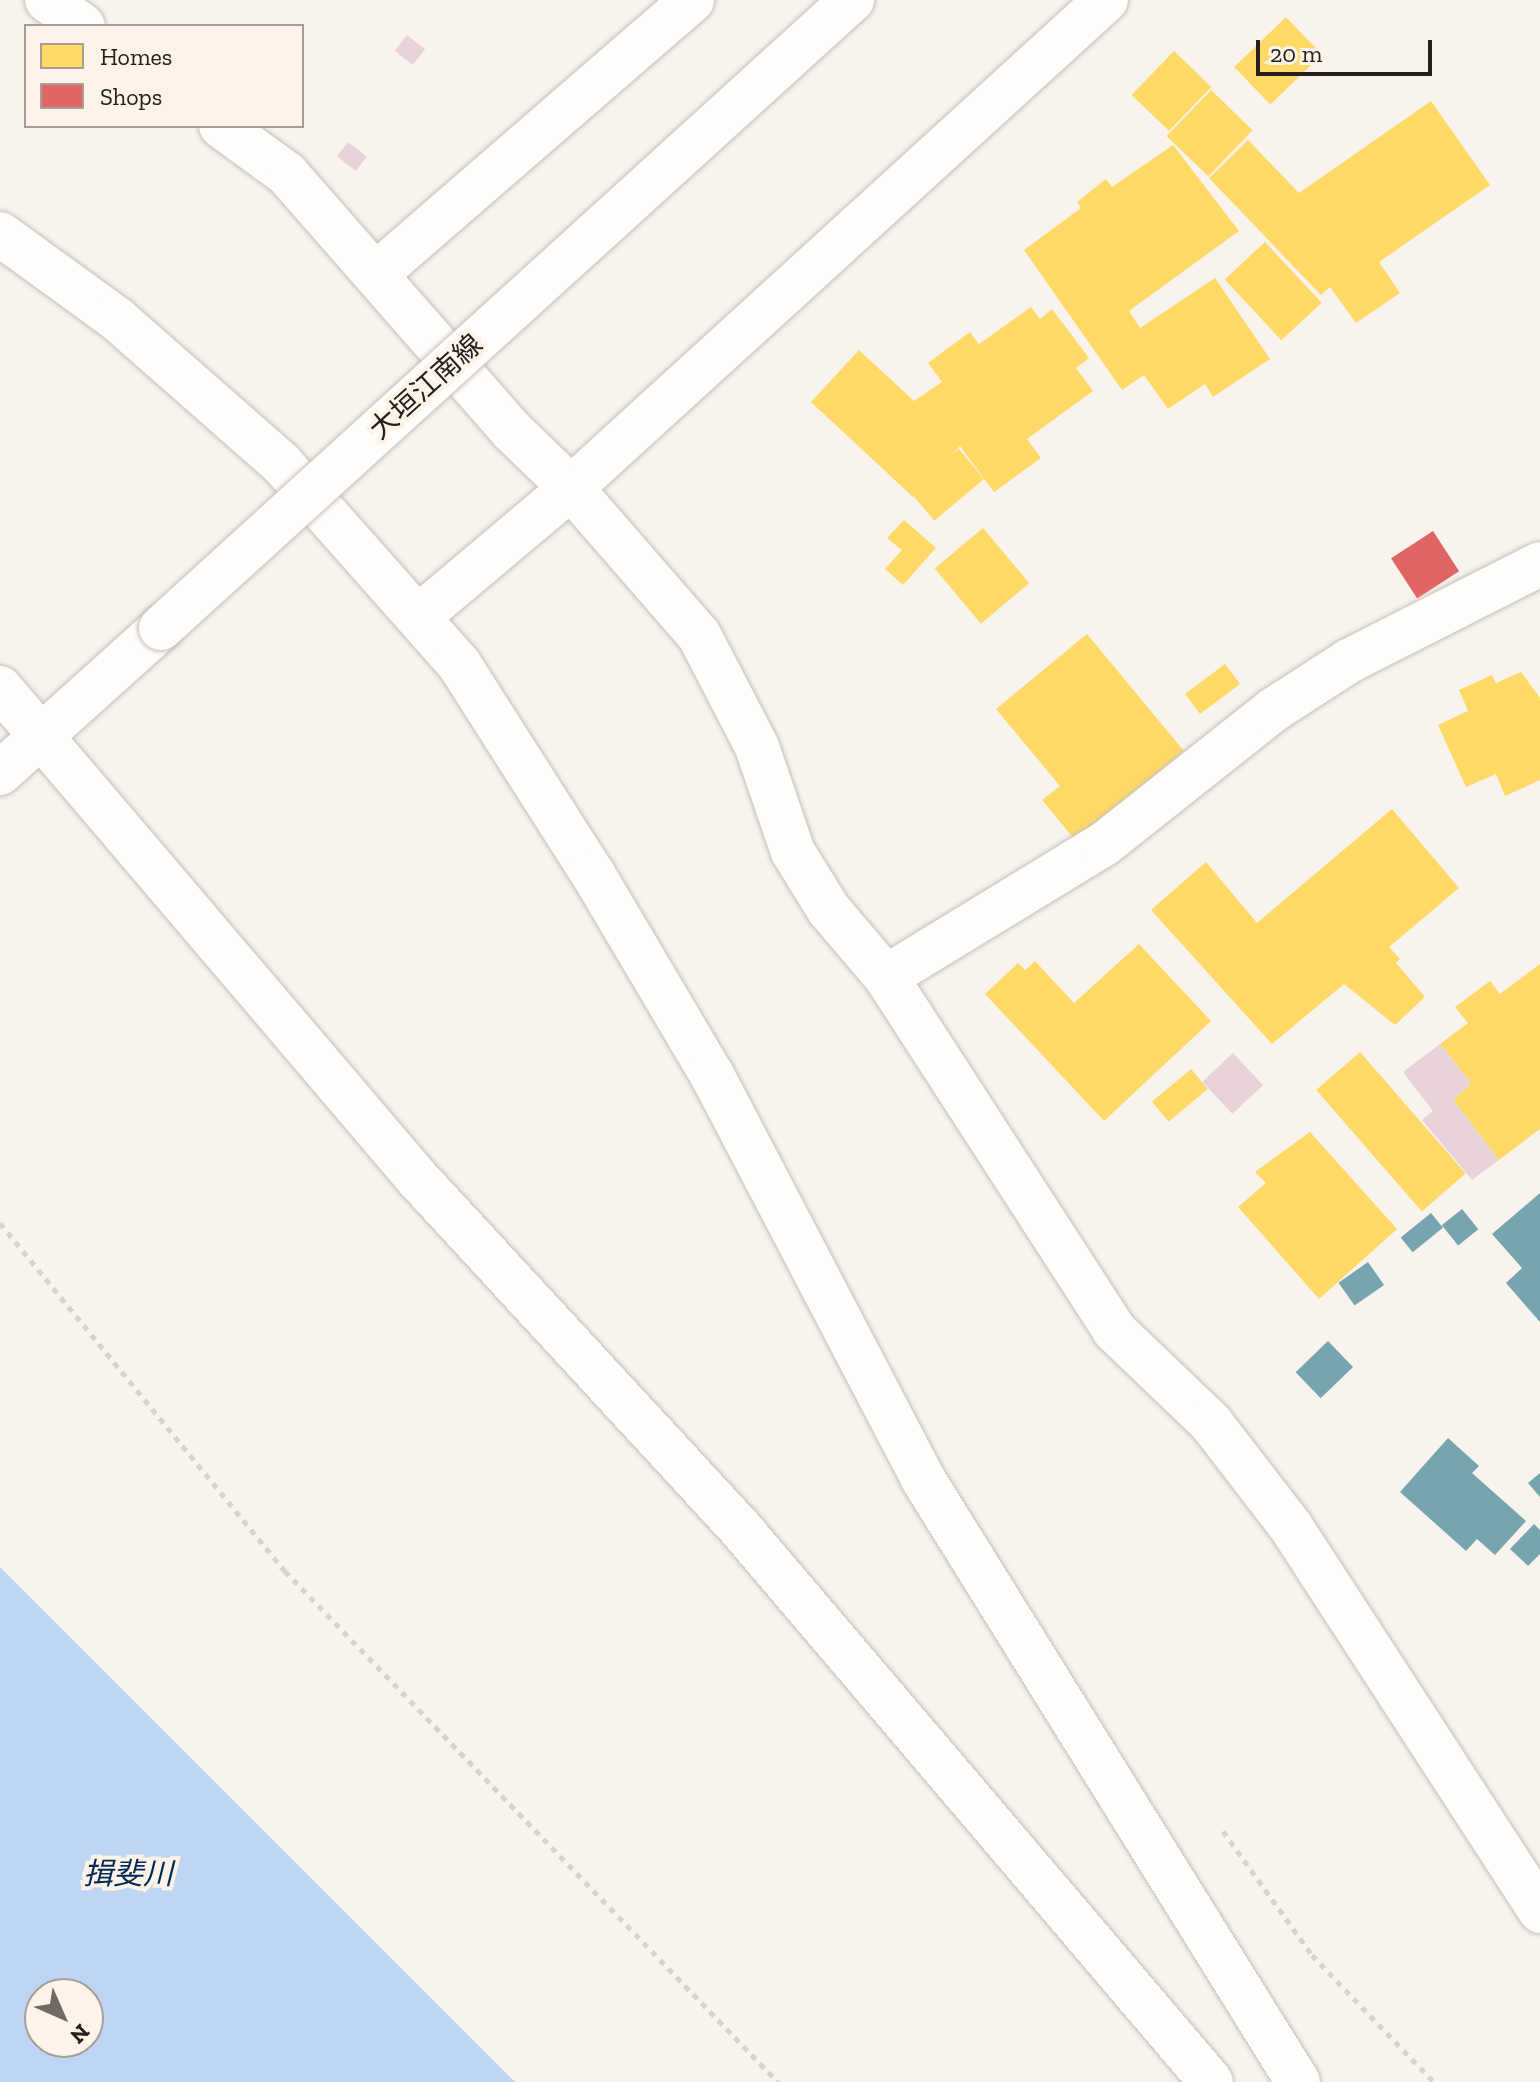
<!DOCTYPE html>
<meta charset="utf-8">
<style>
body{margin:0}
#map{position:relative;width:1540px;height:2082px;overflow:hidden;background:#f9f3ee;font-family:"Zilla Slab","Noto Sans JP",serif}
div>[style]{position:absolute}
.water>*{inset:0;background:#bed6f3}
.homes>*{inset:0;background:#ffd966;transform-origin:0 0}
.shops>*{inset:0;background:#e06666;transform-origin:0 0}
.public>*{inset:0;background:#76a5af;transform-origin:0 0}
.building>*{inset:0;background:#e8d3da;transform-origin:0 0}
.path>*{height:5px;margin-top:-2.5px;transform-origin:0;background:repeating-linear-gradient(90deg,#d6d3d1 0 6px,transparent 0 12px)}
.roads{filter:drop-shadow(0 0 2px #c5c0bc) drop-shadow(0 0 2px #c5c0bc)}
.street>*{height:44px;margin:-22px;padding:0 22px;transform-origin:22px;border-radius:22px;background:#fefdfc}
.secondary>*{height:44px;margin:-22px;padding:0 22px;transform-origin:22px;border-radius:22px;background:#fefdfc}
.bridges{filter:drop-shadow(0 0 2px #c5c0bc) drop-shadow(0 0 2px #c5c0bc)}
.secondary-bridge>*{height:44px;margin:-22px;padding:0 22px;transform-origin:22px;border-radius:22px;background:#fefdfc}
span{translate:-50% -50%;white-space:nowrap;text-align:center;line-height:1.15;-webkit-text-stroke:8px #fef3e9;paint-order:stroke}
.street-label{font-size:28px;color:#24201d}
.water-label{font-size:30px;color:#002955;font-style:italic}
.legend{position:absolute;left:24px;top:24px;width:280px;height:104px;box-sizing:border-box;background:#fef3e9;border:2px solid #a79f97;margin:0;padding:10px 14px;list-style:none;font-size:24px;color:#24201d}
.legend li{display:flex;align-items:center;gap:16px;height:40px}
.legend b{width:40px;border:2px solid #a79f97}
.north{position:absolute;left:24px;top:1978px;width:80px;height:80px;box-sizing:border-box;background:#fef3e9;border:2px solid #a79f97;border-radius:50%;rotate:135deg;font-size:22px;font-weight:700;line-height:32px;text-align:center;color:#24201d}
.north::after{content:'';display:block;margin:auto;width:28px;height:36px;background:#6f6a66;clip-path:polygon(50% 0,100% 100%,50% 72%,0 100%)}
.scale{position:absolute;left:1256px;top:40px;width:176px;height:36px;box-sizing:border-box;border:4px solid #24201d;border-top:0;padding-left:10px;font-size:24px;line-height:28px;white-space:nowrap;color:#24201d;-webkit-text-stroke:6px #fef3e9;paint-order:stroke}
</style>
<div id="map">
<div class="water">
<i style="clip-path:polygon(evenodd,0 1567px,515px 2082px,0 2082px,0 1567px,40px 1994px,88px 1994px,88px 2042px,40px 2042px,40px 1994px)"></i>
</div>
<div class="homes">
<i style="left:1286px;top:17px;width:52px;height:72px;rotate:46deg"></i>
<i style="left:1174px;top:51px;width:52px;height:61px;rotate:44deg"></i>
<i style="left:1211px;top:90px;width:58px;height:64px;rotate:44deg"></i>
<i style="clip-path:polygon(1431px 101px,1490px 185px,1379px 262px,1400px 293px,1356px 323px,1330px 287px,1321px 295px,1209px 178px,1248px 140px,1299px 193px)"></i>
<i style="clip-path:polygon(1173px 145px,1239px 231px,1129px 311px,1140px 328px,1215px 278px,1270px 359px,1213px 397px,1205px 384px,1168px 409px,1144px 375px,1122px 390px,1024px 250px,1081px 208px,1077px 202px,1106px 179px,1112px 187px)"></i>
<i style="left:1265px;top:242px;width:83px;height:55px;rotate:47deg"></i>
<i style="clip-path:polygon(1031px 307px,1040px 319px,1052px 309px,1089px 358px,1076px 368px,1093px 391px,1027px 439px,1041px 458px,994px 492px,960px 446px,913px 497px,811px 402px,859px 350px,914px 401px,942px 382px,928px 363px,970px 332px,979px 344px)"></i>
<i style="left:959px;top:449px;width:39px;height:65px;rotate:50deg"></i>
<i style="clip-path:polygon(904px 520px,936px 548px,903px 585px,885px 569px,902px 550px,887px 538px)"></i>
<i style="left:983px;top:528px;width:72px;height:63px;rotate:50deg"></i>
<i style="clip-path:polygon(1087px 634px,1184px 751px,1076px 841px,1042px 800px,1060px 786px,996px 709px)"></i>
<i style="left:1225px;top:664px;width:25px;height:50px;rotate:53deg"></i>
<i style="clip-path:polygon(1521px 672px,1540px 698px,1540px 780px,1505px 796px,1496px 774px,1466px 787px,1438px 725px,1468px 711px,1459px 690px,1492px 675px,1496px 683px)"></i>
<i style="clip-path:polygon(1392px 809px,1459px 888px,1389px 947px,1400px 959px,1396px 963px,1425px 997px,1395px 1025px,1344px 984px,1272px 1044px,1151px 910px,1206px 862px,1257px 923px)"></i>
<i style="clip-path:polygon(1139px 944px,1211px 1021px,1104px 1121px,985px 994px,1018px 963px,1025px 970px,1035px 961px,1074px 1003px)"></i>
<i style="clip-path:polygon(1540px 964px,1540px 1129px,1499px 1160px,1453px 1100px,1471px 1083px,1440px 1044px,1468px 1023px,1455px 1007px,1490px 981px,1500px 994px)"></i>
<i style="left:1360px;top:1052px;width:161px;height:58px;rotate:49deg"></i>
<i style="left:1191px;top:1069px;width:26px;height:51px;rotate:50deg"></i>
<i style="clip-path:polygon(1310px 1132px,1397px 1229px,1319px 1299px,1238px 1207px,1266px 1183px,1255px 1172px)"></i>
</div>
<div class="shops">
<i style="left:1433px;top:531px;width:48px;height:50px;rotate:57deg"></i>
</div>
<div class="public">
<i style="clip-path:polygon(1540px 1193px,1540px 1322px,1506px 1283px,1522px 1268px,1492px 1234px)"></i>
<i style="left:1462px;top:1209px;width:26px;height:26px;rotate:51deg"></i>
<i style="left:1431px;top:1213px;width:19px;height:39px;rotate:51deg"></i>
<i style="left:1368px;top:1262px;width:28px;height:36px;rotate:55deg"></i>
<i style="left:1328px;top:1341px;width:36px;height:45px;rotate:46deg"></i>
<i style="clip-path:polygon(1448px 1438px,1479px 1466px,1472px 1473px,1526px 1521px,1495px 1555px,1477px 1539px,1466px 1551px,1400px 1492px)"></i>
<i style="clip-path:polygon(1540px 1473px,1540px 1497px,1528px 1483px)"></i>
<i style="clip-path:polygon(1534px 1524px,1540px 1530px,1540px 1554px,1528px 1566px,1510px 1549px)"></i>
</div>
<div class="building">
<i style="left:407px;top:35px;width:23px;height:20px;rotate:38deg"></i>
<i style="left:348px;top:142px;width:24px;height:18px;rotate:38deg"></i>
<i style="clip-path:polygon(1440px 1044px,1471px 1083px,1453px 1100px,1499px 1160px,1472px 1180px,1422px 1120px,1433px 1111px,1403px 1072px)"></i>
<i style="left:1233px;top:1053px;width:44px;height:42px;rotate:47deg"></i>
</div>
<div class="path">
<i style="left:0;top:1223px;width:450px;rotate:50.7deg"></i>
<i style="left:285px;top:1571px;width:710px;rotate:46.03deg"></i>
<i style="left:1223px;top:1831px;width:153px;rotate:54.3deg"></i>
<i style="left:1312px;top:1955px;width:176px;rotate:46.2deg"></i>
</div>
<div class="roads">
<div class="street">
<i style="left:47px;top:0;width:44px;rotate:35.8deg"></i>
<i style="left:221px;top:126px;width:82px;rotate:36deg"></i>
<i style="left:287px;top:174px;width:340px;rotate:48.8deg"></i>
<i style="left:511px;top:430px;width:83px;rotate:44deg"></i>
<i style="left:571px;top:488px;width:724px;rotate:-42.37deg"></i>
<i style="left:376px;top:274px;width:418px;rotate:-40.9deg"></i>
<i style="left:418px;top:617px;width:200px;rotate:-40.1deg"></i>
<i style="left:571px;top:488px;width:195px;rotate:49deg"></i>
<i style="left:699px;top:635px;width:126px;rotate:62.6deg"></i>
<i style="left:757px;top:747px;width:111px;rotate:71.1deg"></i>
<i style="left:793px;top:852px;width:68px;rotate:58.2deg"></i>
<i style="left:829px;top:910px;width:88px;rotate:49.6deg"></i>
<i style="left:886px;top:977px;width:255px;rotate:-31.4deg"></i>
<i style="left:1104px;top:844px;width:216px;rotate:-38.4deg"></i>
<i style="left:1273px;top:710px;width:90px;rotate:-32.8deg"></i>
<i style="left:1349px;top:661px;width:214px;rotate:-26.9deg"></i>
<i style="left:886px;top:977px;width:420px;rotate:57.1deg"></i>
<i style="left:1114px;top:1330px;width:134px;rotate:43.8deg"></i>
<i style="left:1211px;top:1423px;width:131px;rotate:52.4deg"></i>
<i style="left:1291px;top:1527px;width:458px;rotate:57deg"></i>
</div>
<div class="secondary">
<i style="left:0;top:234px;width:145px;rotate:36deg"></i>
<i style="left:117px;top:319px;width:218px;rotate:41.3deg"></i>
<i style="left:281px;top:463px;width:268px;rotate:48.5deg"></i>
<i style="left:459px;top:664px;width:249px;rotate:57.5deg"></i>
<i style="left:593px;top:874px;width:234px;rotate:59.4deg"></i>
<i style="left:712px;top:1075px;width:456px;rotate:62.4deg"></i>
<i style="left:923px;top:1479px;width:710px;rotate:58.12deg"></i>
<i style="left:0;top:688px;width:643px;rotate:49.6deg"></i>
<i style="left:417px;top:1178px;width:484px;rotate:47.3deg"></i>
<i style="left:745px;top:1534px;width:719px;rotate:49.62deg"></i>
<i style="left:0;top:773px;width:217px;rotate:-42deg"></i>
</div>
</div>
<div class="bridges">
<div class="secondary-bridge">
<i style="left:161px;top:628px;width:934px;rotate:-42.27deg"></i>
</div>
</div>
<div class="street-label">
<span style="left:426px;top:387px;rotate:-42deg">大垣江南線</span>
</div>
<div class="water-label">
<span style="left:128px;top:1874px">揖斐川</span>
</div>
<ul class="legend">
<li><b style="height:22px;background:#ffd966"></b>Homes</li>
<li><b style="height:22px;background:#e06666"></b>Shops</li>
</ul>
<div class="north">N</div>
<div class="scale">20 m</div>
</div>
